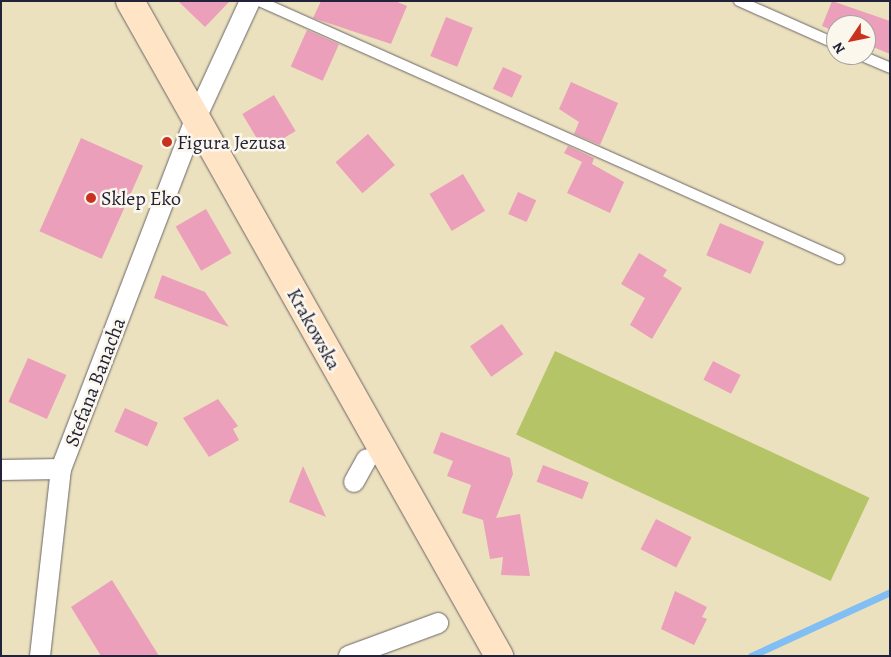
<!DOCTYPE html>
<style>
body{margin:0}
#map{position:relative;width:891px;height:657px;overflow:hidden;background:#ece1be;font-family:Alegreya,serif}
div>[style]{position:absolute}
.green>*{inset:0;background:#b5c466;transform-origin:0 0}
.stream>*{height:7px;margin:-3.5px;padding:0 3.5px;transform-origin:3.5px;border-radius:3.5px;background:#81bef4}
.building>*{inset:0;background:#eb9fba;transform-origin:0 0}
.roads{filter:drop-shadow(0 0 1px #696569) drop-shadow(0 0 1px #696569)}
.service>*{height:10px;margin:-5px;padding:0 5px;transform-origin:5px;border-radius:5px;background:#fff}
.minor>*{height:20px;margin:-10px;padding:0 10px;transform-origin:10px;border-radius:10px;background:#fff}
.secondary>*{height:28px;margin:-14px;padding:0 14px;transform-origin:14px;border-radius:14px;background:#ffe4c6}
.dots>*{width:14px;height:14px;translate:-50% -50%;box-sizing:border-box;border:2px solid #fbf7ec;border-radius:50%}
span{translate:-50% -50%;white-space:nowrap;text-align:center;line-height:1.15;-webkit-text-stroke:5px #fbf7ec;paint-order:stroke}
.poi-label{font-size:20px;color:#22223b}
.left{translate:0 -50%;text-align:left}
.street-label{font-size:20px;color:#22223b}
.frame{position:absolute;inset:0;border:2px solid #22223b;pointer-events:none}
.north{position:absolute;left:826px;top:15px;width:50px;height:50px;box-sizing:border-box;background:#fbf7ec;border:1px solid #a4a2a5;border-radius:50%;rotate:236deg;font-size:14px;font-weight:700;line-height:20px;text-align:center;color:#22223b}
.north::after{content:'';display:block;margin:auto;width:18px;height:22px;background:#c8321e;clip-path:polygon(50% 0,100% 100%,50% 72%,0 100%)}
</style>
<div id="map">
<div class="green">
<i style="left:555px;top:351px;width:347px;height:92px;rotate:25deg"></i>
</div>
<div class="stream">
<i style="left:751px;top:656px;width:153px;rotate:-24.7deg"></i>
</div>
<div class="building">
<i style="clip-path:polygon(178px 1px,230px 1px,205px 27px)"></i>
<i style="clip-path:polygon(321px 1px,395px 1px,407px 6px,391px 44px,313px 18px)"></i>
<i style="clip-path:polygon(832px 1px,890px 21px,890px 54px,866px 44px,866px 25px,836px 25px,836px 32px,822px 26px)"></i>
<i style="left:446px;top:17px;width:29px;height:42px;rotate:22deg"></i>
<i style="left:307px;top:30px;width:35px;height:40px;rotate:24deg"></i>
<i style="left:503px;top:67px;width:21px;height:24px;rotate:25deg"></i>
<i style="clip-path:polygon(571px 82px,618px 103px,600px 145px,574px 134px,579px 122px,559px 109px)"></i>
<i style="left:274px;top:95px;width:42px;height:37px;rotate:59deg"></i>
<i style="left:368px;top:134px;width:41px;height:43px;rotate:49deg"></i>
<i style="left:81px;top:138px;width:68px;height:102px;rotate:24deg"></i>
<i style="clip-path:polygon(568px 146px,594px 158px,592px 164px,624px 182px,610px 213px,567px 193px,582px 162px,564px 153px)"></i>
<i style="left:463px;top:174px;width:43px;height:39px;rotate:59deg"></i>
<i style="left:518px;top:192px;width:20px;height:24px;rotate:24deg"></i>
<i style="left:206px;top:209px;width:51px;height:35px;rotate:60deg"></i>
<i style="left:720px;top:223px;width:48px;height:35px;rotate:23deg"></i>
<i style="clip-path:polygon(639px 253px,667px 270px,663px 276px,682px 288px,652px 339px,630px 325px,645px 298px,621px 284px)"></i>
<i style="clip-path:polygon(162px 275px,205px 292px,229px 327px,154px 298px)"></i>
<i style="left:502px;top:324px;width:37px;height:39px;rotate:55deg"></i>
<i style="left:28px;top:358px;width:42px;height:48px;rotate:24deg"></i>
<i style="left:713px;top:361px;width:31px;height:21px;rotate:27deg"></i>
<i style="clip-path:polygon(218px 399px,238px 426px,233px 429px,239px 440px,209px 457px,183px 418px)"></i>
<i style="left:125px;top:408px;width:36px;height:26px;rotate:24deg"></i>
<i style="clip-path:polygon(441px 432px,510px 458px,513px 474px,496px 518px,520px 514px,530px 576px,501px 575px,503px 557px,490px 559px,483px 520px,462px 513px,471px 485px,447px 476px,453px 461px,433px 453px)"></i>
<i style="left:543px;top:465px;width:49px;height:18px;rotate:21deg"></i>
<i style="clip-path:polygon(303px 466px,326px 517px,289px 502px)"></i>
<i style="left:656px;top:519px;width:40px;height:34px;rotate:27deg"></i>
<i style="clip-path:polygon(112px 580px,159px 656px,101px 656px,71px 607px)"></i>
<i style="clip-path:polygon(675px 591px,707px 607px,702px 617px,707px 619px,694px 645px,661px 629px)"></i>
</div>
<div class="roads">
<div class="service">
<i style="left:259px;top:1px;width:635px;rotate:23.98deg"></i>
<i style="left:739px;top:1px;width:106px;rotate:23.9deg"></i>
<i style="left:860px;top:55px;width:33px;rotate:23deg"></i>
</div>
<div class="minor">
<i style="left:1px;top:470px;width:60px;rotate:-1deg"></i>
<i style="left:354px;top:482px;width:26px;rotate:-61deg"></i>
<i style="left:40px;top:656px;width:188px;rotate:-83.6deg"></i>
<i style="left:61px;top:469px;width:376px;rotate:-69deg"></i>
<i style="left:196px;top:118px;width:129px;rotate:-65.2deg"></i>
<i style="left:349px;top:656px;width:95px;rotate:-20.3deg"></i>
</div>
<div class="secondary">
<i style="left:130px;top:1px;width:752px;rotate:60.6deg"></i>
</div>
</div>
<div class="dots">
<i style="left:167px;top:142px;background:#c8321e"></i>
<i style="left:91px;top:198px;background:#c8321e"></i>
</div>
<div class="poi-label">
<span class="left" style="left:177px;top:142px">Figura Jezusa</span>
<span class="left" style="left:101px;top:198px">Sklep Eko</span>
</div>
<div class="street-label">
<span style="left:314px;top:329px;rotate:61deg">Krakowska</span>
<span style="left:95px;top:382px;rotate:-69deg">Stefana Banacha</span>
</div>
<div class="frame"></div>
<div class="north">N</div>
</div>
